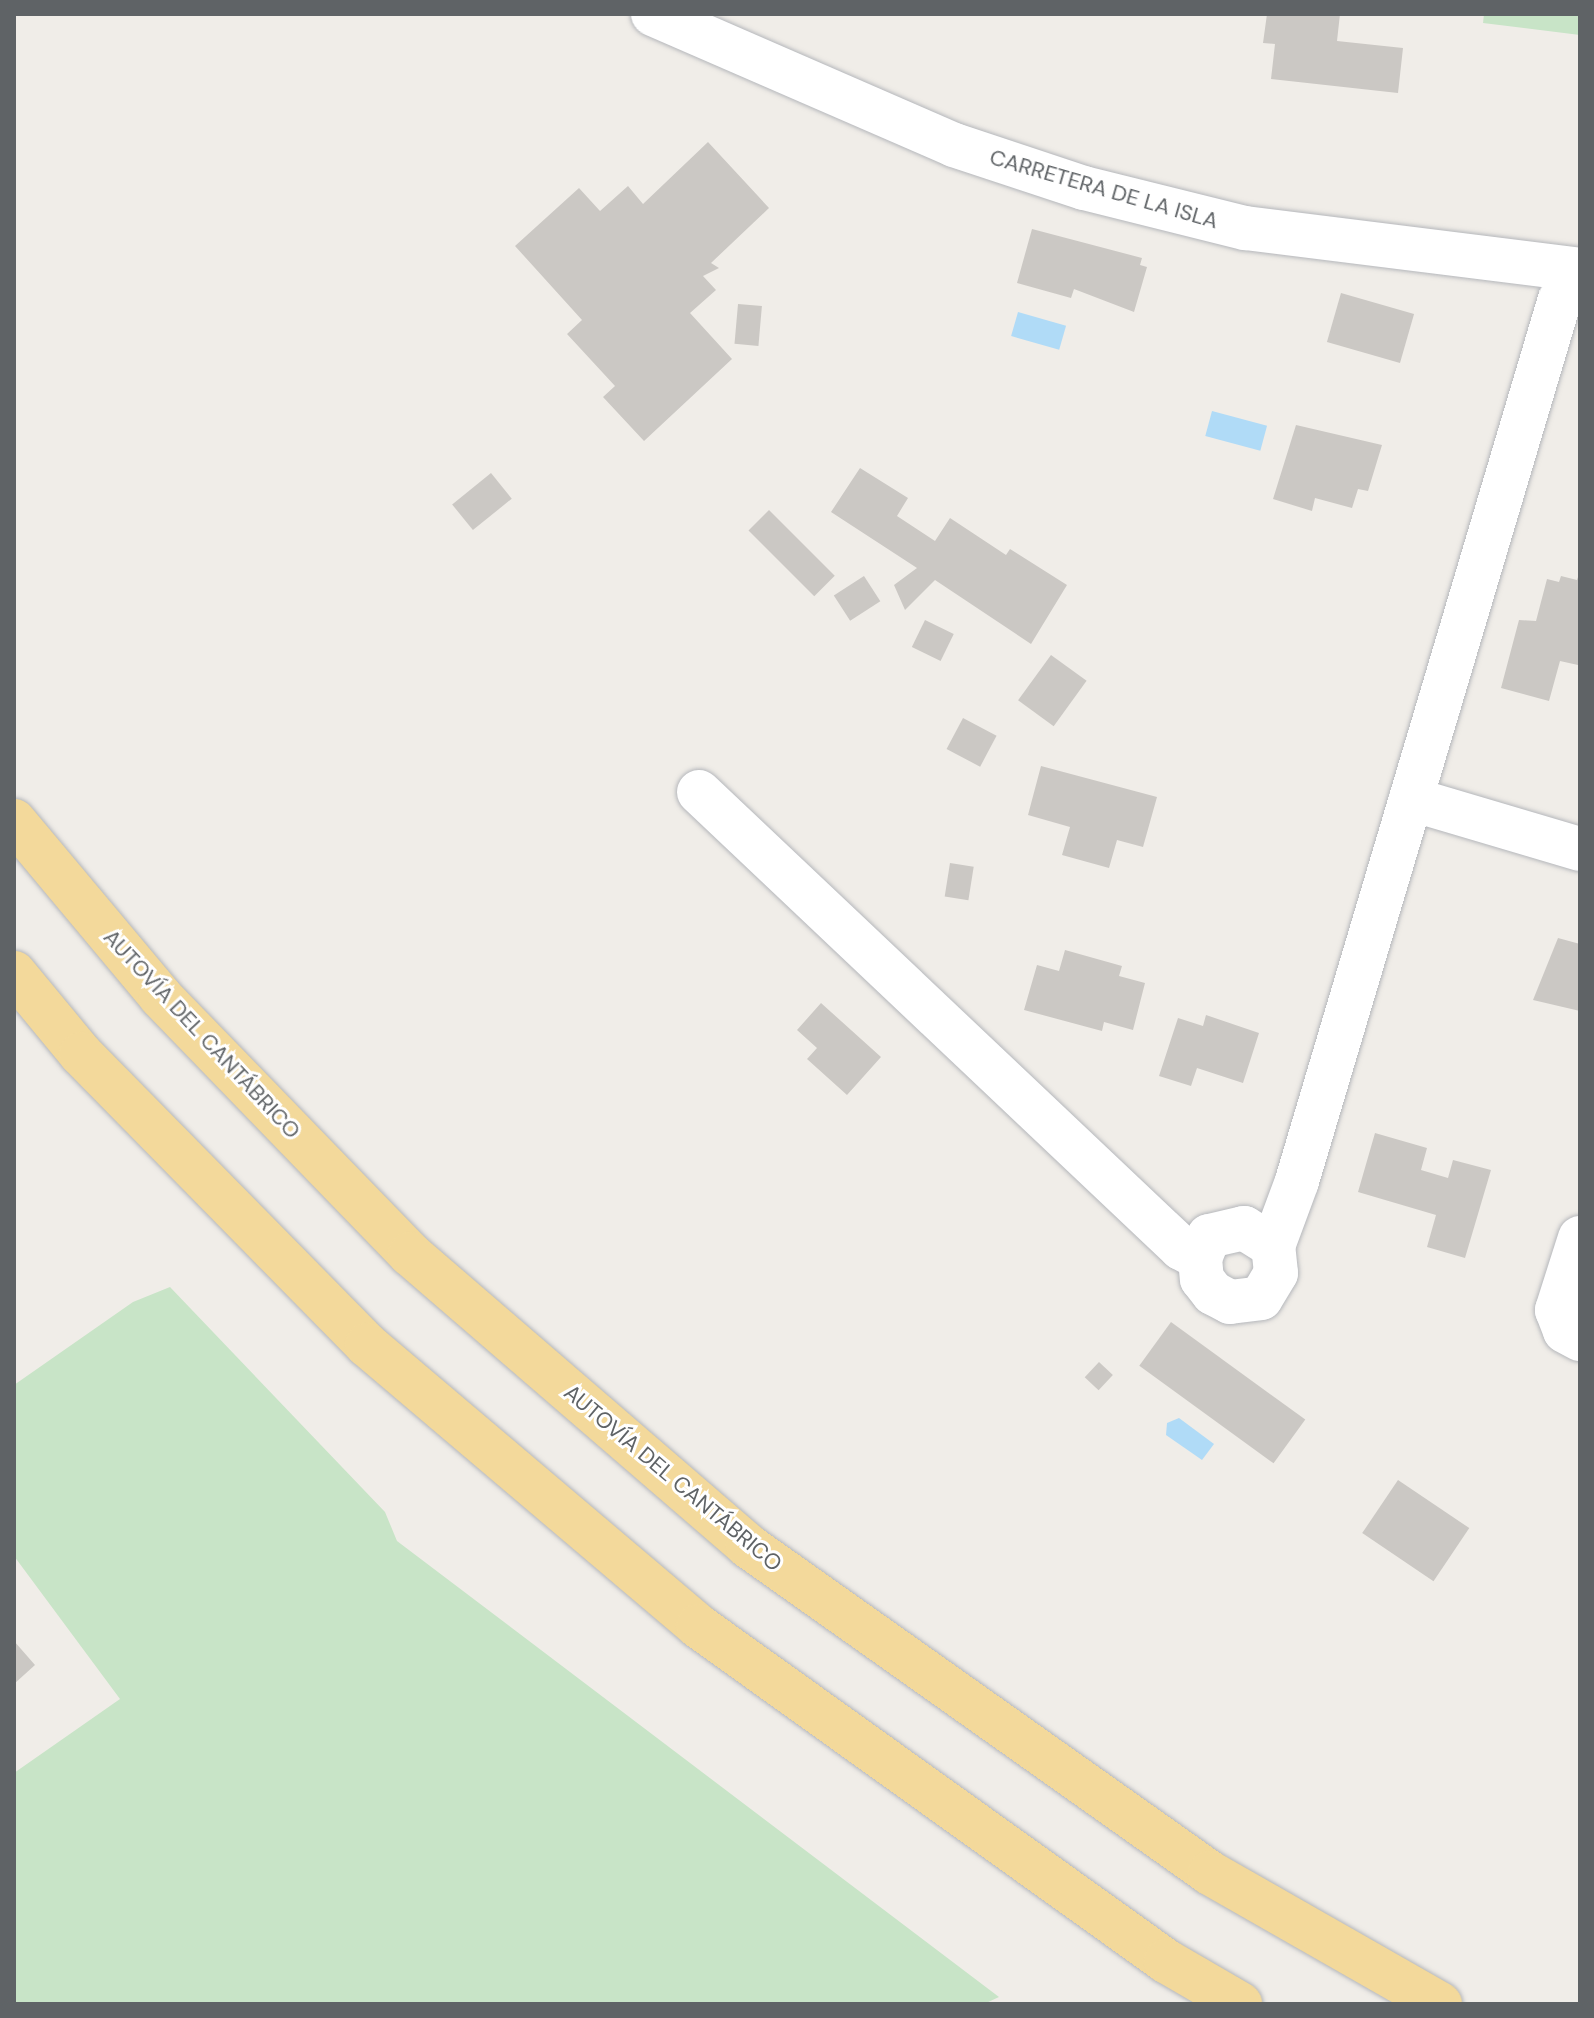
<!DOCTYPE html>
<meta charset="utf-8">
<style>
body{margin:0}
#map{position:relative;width:1594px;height:2018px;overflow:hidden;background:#f0ede8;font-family:"DM Sans",sans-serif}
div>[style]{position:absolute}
.green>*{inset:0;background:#c8e4c7}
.water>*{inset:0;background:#b0dbf7;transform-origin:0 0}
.building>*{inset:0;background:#cbc8c4;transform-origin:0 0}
.roads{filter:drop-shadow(0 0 2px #b5b7bb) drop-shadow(0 0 2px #b5b7bb)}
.minor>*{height:44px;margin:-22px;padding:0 22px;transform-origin:22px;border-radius:22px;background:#fff}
.highway>*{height:44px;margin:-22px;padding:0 22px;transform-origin:22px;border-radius:22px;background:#f3d99b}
span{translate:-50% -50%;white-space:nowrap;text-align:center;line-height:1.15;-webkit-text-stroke:6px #fff;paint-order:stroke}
.street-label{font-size:22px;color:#5f6366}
.frame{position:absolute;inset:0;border:16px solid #5f6366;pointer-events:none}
</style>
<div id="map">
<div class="green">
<i style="clip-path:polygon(1484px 14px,1580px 14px,1580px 35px,1483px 23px)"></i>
<i style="clip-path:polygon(170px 1287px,385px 1512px,397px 1541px,999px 1997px,984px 2004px,14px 2004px,14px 1773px,120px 1699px,14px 1556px,14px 1385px,133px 1302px)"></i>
</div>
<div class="water">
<i style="left:1018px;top:312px;width:50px;height:25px;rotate:16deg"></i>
<i style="left:1212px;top:411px;width:57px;height:26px;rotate:15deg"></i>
<i style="clip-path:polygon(1179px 1418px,1214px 1444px,1202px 1460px,1166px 1435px,1167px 1423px)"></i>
</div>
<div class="building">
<i style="clip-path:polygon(1267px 14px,1340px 14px,1337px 41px,1403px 48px,1398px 93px,1271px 79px,1275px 44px,1263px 43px)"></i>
<i style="clip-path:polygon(708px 142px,769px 208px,711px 263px,719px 268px,703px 276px,716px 290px,690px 313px,732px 359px,644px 441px,603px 397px,615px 386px,567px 334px,582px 320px,515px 246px,579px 188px,600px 211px,628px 186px,643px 204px)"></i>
<i style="clip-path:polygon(1032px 229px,1142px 258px,1140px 265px,1147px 267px,1134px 312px,1074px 289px,1071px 298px,1017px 283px)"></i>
<i style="left:1341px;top:293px;width:76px;height:51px;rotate:16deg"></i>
<i style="left:738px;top:304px;width:24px;height:40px;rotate:5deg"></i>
<i style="clip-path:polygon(1296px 425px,1382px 445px,1368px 491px,1358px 489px,1352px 508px,1315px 498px,1312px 511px,1273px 499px)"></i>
<i style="clip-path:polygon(860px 468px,908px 498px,897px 516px,935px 541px,950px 518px,1006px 555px,1010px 549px,1067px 585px,1031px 644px,935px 580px,905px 610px,894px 585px,917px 568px,831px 512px)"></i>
<i style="left:491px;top:473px;width:33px;height:50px;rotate:51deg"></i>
<i style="left:769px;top:510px;width:93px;height:29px;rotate:45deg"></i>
<i style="clip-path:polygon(1579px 574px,1578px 665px,1560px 661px,1549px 701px,1501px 688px,1519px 620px,1536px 621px,1547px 579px,1559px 582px,1561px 576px,1577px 580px)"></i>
<i style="left:864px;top:576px;width:30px;height:36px;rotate:57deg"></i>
<i style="left:925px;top:620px;width:32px;height:30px;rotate:26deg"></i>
<i style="left:1051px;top:655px;width:44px;height:56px;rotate:36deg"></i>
<i style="left:963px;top:718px;width:38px;height:35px;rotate:28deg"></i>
<i style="clip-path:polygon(1041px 766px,1157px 797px,1143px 847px,1117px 840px,1109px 868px,1062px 855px,1070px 827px,1028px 815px)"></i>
<i style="left:950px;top:863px;width:24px;height:34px;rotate:9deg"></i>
<i style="clip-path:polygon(1558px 938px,1580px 944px,1580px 1011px,1533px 1000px)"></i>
<i style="clip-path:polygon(1065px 950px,1122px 966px,1119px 976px,1145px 983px,1133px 1030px,1104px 1022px,1102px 1031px,1024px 1010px,1037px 965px,1059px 971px)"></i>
<i style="clip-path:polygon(821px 1003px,881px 1057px,847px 1095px,807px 1059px,817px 1048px,797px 1030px)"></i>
<i style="clip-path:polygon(1206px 1015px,1259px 1033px,1243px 1083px,1197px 1068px,1191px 1086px,1159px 1076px,1178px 1018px,1203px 1026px)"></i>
<i style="clip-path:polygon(1375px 1133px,1427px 1148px,1421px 1170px,1448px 1178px,1453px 1160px,1491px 1170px,1465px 1258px,1427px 1247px,1436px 1215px,1358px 1192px)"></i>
<i style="left:1171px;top:1322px;width:166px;height:54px;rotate:36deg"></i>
<i style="left:1099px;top:1362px;width:19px;height:21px;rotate:43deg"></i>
<i style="left:1398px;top:1480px;width:86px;height:64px;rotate:34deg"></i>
<i style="clip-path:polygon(14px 1641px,35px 1665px,14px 1684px)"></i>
</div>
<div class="roads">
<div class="minor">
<i style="left:653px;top:14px;width:328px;rotate:23.5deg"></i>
<i style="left:954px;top:145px;width:137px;rotate:18.3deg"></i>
<i style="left:1084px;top:188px;width:166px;rotate:14deg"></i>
<i style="left:1245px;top:228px;width:338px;rotate:7.1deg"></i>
<i style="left:699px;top:792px;width:664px;rotate:43.41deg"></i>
<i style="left:1181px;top:1248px;width:21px;rotate:28deg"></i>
<i style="left:1411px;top:799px;width:176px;rotate:16.5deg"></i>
<i style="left:1580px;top:1238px;width:76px;rotate:107.7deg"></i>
<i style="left:1557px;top:1310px;width:22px;rotate:69deg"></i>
<i style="left:1565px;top:1331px;width:17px;rotate:28deg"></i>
<i style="left:1273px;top:1246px;width:34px;rotate:-148deg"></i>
<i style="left:1244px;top:1228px;width:36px;rotate:167deg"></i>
<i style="left:1209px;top:1236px;width:24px;rotate:112deg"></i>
<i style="left:1200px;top:1258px;width:21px;rotate:85deg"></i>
<i style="left:1202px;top:1279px;width:18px;rotate:52deg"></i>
<i style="left:1213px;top:1293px;width:19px;rotate:28deg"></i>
<i style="left:1230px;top:1302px;width:31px;rotate:-7deg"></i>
<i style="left:1261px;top:1298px;width:29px;rotate:-59deg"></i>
<i style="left:1276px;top:1273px;width:27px;rotate:-96deg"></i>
<i style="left:1273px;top:1246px;width:69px;rotate:-69.7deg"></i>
<i style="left:1297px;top:1181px;width:920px;rotate:-73.4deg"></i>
</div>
<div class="highway">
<i style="left:14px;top:821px;width:229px;rotate:50.1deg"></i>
<i style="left:161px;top:997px;width:358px;rotate:45.9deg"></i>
<i style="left:410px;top:1254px;width:447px;rotate:40.8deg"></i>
<i style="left:748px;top:1546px;width:566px;rotate:35.29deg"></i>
<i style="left:1210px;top:1873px;width:265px;rotate:29.7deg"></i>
<i style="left:14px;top:973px;width:105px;rotate:50.4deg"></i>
<i style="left:81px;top:1054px;width:408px;rotate:45.5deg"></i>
<i style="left:367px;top:1345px;width:434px;rotate:40.3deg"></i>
<i style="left:698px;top:1626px;width:576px;rotate:35.6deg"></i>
<i style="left:1166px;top:1961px;width:86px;rotate:30.2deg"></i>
</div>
</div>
<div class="street-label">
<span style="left:1104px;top:189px;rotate:16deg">CARRETERA DE LA ISLA</span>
<span style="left:202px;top:1034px;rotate:47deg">AUTOVÍA DEL CANTÁBRICO</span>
<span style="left:673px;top:1478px;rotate:40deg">AUTOVÍA DEL CANTÁBRICO</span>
</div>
<div class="frame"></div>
</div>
